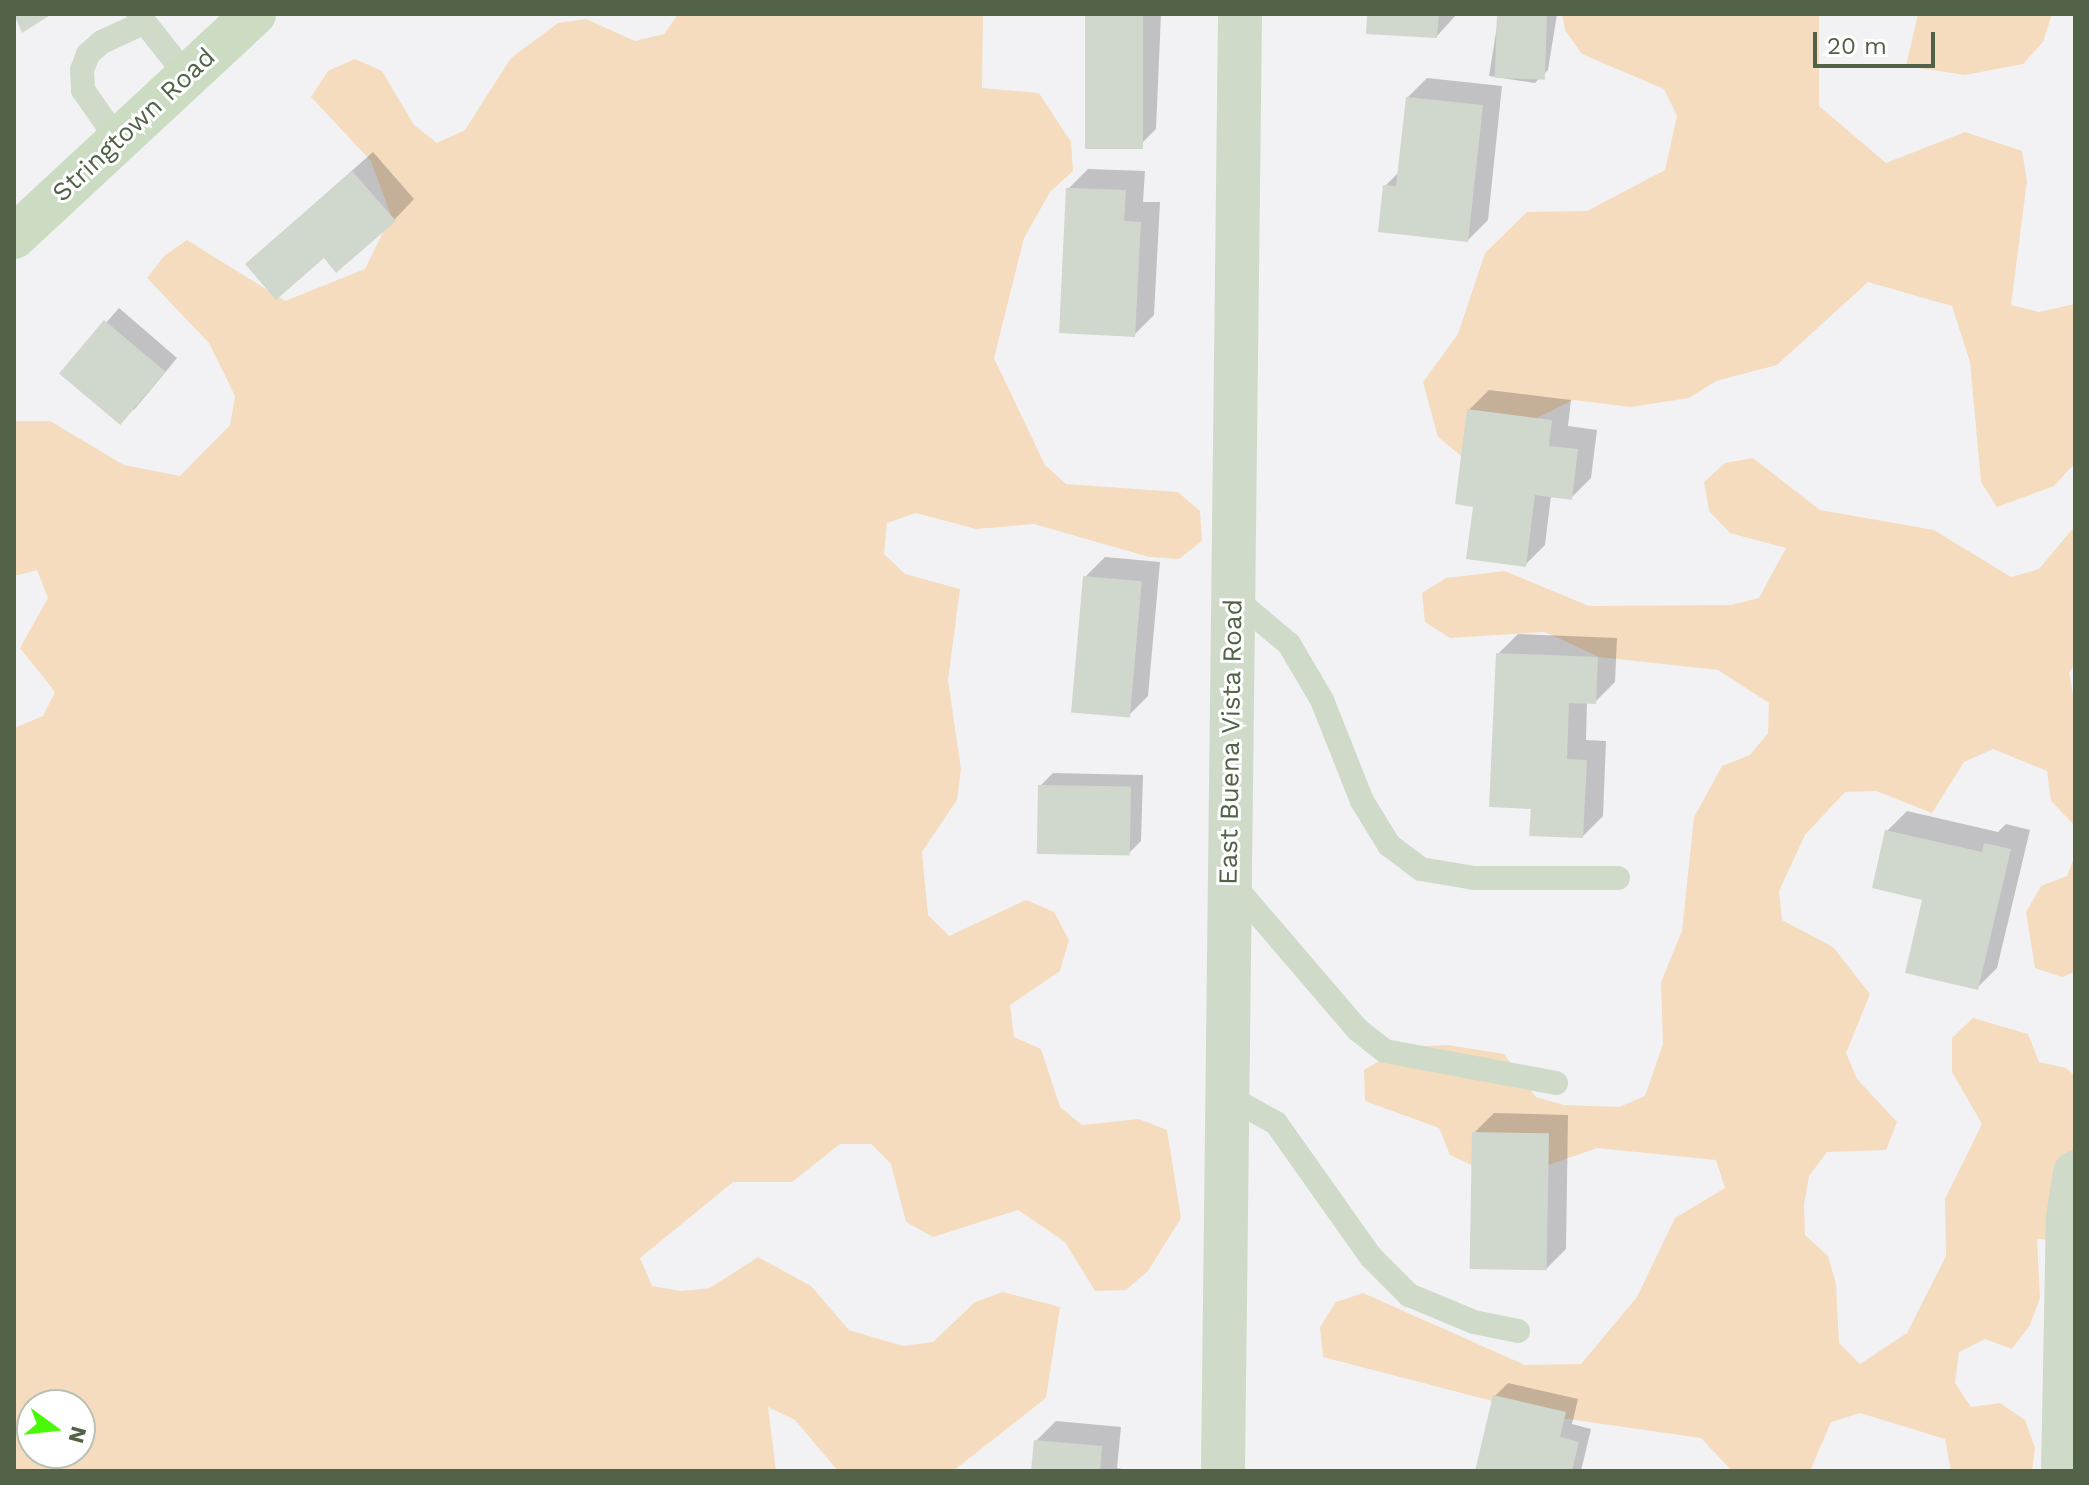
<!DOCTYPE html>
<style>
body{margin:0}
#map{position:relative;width:2089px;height:1485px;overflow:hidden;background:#f2f2f5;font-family:"Work Sans",sans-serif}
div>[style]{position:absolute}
.green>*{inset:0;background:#f5dcbe}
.shadow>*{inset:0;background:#0003}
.building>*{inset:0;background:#d0d8ce;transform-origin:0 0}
.service>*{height:24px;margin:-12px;padding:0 12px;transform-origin:12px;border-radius:12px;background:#cfdbc8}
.minor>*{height:44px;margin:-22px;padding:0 22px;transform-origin:22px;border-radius:22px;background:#cfdbc8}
.secondary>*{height:44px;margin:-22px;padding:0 22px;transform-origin:22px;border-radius:22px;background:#cbdcc3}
span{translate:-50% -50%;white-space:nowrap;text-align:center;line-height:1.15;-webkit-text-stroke:6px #fff;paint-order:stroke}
.street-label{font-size:26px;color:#516247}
.frame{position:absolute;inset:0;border:16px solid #516247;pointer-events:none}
.north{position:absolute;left:16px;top:1389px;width:80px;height:80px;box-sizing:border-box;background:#fff;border:2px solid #b9c0b5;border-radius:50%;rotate:105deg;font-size:22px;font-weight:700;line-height:32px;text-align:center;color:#516247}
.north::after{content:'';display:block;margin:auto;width:28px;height:36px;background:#49f907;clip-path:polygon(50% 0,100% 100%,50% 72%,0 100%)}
.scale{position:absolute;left:1813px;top:32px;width:122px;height:36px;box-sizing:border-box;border:4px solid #516247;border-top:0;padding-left:10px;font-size:24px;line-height:28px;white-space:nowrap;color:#516247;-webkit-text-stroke:6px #fff;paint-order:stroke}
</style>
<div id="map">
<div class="green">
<i style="clip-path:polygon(evenodd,678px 14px,983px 14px,982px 88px,1039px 93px,1071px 142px,1073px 171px,1050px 192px,1024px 238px,994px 358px,1045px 465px,1066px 484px,1178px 492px,1200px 511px,1202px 541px,1179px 559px,1149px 557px,1034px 524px,976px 529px,916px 513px,887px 523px,884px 554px,905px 574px,960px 589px,948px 680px,961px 769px,957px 800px,922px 852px,928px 915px,949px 936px,1026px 900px,1054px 912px,1069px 940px,1060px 971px,1010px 1005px,1014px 1037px,1041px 1049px,1060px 1107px,1082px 1125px,1139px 1119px,1167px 1130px,1181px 1218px,1148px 1271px,1126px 1290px,1095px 1291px,1065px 1242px,1018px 1210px,933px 1237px,906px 1222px,891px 1164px,871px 1144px,840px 1144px,792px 1182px,733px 1182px,640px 1258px,652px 1286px,681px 1291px,710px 1288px,758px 1257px,811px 1286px,849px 1330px,903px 1346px,933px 1342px,975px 1302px,1003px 1292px,1060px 1307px,1046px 1398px,953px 1471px,838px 1471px,795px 1420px,768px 1407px,776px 1471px,14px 1471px,14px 728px,43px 716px,55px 692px,20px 648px,48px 598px,37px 570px,14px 576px,14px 421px,50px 421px,124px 465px,180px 476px,230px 425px,235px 396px,209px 343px,147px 278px,164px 256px,187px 240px,285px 301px,365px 269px,391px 216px,371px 161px,311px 97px,328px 71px,355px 59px,382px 71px,414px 125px,437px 143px,465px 130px,511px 58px,558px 23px,586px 19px,635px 41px,664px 34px,678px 14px,32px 1405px,80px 1405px,80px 1453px,32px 1453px,32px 1405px)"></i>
<i style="clip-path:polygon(1562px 14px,1819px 14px,1819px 106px,1886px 163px,1965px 132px,2022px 151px,2027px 181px,2011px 305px,2039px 312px,2075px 304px,2075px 463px,2054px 486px,1997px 507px,1981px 482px,1970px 362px,1952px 306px,1868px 282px,1777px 365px,1716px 381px,1689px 398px,1631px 407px,1573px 400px,1461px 456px,1438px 437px,1423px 382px,1458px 334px,1485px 253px,1527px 212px,1587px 211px,1665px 170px,1677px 116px,1664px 89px,1582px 54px,1565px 30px)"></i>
<i style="clip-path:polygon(1918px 14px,2052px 14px,2043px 42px,2023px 64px,1965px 75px,1906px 66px)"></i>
<i style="clip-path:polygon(1753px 458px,1820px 510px,1934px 530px,2011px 577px,2039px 569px,2075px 526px,2075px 664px,2069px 673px,2075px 704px,2075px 826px,2051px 801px,2047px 771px,1993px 749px,1964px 762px,1932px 813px,1876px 791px,1845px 792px,1805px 835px,1779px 891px,1782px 920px,1833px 947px,1870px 994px,1846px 1053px,1857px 1079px,1897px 1122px,1886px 1150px,1827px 1152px,1809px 1176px,1804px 1205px,1805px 1235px,1828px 1256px,1836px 1284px,1839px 1343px,1860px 1364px,1907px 1333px,1946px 1256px,1945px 1199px,1982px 1124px,1952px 1072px,1952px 1038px,1973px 1018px,2028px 1034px,2039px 1062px,2066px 1068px,2075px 1076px,2075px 1241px,2037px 1239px,2040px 1298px,2030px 1325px,2012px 1349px,1985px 1339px,1959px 1352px,1955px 1383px,1971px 1407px,2000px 1403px,2025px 1420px,2035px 1448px,2032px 1471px,1951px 1471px,1945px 1439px,1860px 1413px,1831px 1422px,1810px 1471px,1732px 1471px,1701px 1438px,1554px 1417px,1323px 1357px,1320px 1327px,1336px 1302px,1363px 1293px,1525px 1365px,1581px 1364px,1637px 1297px,1675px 1218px,1725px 1188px,1716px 1160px,1597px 1148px,1537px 1169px,1478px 1168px,1450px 1155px,1439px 1128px,1365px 1101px,1364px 1070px,1402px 1047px,1448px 1045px,1504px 1054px,1536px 1097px,1564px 1105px,1619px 1107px,1645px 1096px,1663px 1044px,1661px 982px,1682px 931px,1694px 817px,1722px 766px,1750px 755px,1768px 733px,1769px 703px,1718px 670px,1599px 657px,1545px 632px,1450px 638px,1425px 622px,1422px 593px,1446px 578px,1505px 571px,1589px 606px,1731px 605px,1759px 598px,1786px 548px,1730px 533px,1709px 511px,1704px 482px,1725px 463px)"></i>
<i style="clip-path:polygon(2075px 855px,2075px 972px,2062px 977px,2035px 968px,2026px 912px,2041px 886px,2067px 876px)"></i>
</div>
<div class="shadow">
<i style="clip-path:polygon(1087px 14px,1161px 14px,1156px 129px,1136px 149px)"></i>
<i style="clip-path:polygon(1369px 14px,1457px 14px,1437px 36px)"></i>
<i style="clip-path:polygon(1499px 14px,1557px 14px,1548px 70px,1535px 83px,1489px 76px)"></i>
<i style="clip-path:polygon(1427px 78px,1502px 86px,1488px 220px,1468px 240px,1385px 186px,1400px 171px,1407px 98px)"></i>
<i style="clip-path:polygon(373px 152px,414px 199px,395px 219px,336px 270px,324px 255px,268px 245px)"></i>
<i style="clip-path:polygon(1088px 169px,1145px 171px,1143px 202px,1160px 202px,1154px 315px,1134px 335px,1068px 189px)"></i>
<i style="clip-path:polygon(119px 308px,177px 358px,134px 410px,62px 373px)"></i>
<i style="clip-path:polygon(1489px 390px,1571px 400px,1568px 426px,1597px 430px,1591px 478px,1571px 498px,1551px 496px,1545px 545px,1525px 565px,1475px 505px,1469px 410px)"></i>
<i style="clip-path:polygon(1105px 557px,1160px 562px,1148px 696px,1128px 716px,1085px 577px)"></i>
<i style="clip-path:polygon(1518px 634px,1617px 638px,1615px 682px,1595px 702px,1587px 701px,1586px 740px,1606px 741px,1603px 816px,1583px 836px,1533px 807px,1498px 654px)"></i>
<i style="clip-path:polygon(1053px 773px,1143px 775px,1141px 841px,1128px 854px,1040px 786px)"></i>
<i style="clip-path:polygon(1907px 811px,1998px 832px,2006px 824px,2030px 830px,1997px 968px,1977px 988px,1887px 831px)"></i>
<i style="clip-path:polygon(1494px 1113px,1568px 1115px,1566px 1249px,1546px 1269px,1474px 1133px)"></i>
<i style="clip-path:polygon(1508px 1383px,1578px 1399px,1572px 1424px,1591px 1429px,1581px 1471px,1477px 1471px,1495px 1396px)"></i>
<i style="clip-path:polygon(1056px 1421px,1121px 1427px,1117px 1468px,1133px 1471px,1033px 1471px,1036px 1441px)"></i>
</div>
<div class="building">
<i style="clip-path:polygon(14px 14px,52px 14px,22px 33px)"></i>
<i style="left:1085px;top:14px;width:58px;height:135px"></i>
<i style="clip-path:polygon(1367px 14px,1439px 14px,1437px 38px,1366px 34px)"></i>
<i style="left:1497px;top:14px;width:50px;height:64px;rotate:2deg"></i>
<i style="clip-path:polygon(1406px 97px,1483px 105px,1468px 242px,1378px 232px,1383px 185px,1396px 186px)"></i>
<i style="clip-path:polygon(352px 171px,396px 221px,336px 273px,324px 258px,276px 300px,245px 264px)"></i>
<i style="clip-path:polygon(1066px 188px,1126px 190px,1124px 221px,1141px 222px,1135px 337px,1059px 333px)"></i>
<i style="left:104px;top:320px;width:80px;height:70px;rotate:40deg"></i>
<i style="clip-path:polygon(1467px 409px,1552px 420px,1549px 446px,1578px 449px,1572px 500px,1535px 495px,1526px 567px,1466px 559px,1473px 507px,1455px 504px)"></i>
<i style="left:1083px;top:576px;width:59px;height:137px;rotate:5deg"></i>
<i style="clip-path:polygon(1496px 653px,1598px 657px,1596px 704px,1569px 703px,1567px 759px,1587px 760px,1583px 838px,1529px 836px,1531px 809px,1489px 807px)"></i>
<i style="left:1038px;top:785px;width:93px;height:69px;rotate:1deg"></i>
<i style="clip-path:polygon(1885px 830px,1982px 852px,1984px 843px,2011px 849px,1978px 990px,1905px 973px,1922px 900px,1872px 888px)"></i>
<i style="left:1472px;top:1132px;width:77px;height:137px;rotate:1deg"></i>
<i style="clip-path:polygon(1493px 1395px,1566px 1412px,1560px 1437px,1579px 1442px,1572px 1471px,1475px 1471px)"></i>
<i style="clip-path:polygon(1034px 1440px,1102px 1446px,1100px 1471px,1031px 1471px)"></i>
</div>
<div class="service">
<i style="left:138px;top:14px;width:79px;rotate:51.7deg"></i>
<i style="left:118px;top:140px;width:61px;rotate:-125deg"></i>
<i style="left:83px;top:90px;width:20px;rotate:-93deg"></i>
<i style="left:82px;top:70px;width:17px;rotate:-69deg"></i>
<i style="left:88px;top:54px;width:18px;rotate:-41deg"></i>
<i style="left:102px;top:42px;width:45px;rotate:-24.9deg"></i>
<i style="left:1233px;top:597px;width:73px;rotate:40deg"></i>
<i style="left:1289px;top:644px;width:65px;rotate:59.5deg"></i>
<i style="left:1322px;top:700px;width:109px;rotate:68.4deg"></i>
<i style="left:1362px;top:801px;width:52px;rotate:58.5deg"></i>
<i style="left:1389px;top:845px;width:40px;rotate:37deg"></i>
<i style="left:1421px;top:869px;width:54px;rotate:9.6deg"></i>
<i style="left:1474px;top:878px;width:144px"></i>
<i style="left:1231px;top:882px;width:195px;rotate:49.4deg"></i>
<i style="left:1358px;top:1030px;width:34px;rotate:38deg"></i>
<i style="left:1385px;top:1051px;width:174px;rotate:10.6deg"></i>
<i style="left:1227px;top:1096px;width:56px;rotate:28.9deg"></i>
<i style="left:1276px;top:1123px;width:164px;rotate:54.7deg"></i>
<i style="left:1371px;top:1257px;width:54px;rotate:45deg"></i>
<i style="left:1409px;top:1295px;width:70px;rotate:22.6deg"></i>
<i style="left:1474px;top:1322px;width:45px;rotate:11.6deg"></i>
</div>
<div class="minor">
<i style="left:1223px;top:1471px;width:1457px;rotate:-89.33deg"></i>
<i style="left:2063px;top:1471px;width:253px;rotate:-88.9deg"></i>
<i style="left:2068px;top:1218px;width:46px;rotate:-81.2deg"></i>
</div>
<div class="secondary">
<i style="left:14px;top:237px;width:328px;rotate:-42.9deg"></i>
</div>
<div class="street-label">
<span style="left:134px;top:125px;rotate:-43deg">Stringtown Road</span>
<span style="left:1231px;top:742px;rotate:-89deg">East Buena Vista Road</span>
</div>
<div class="frame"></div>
<div class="north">N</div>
<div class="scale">20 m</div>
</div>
